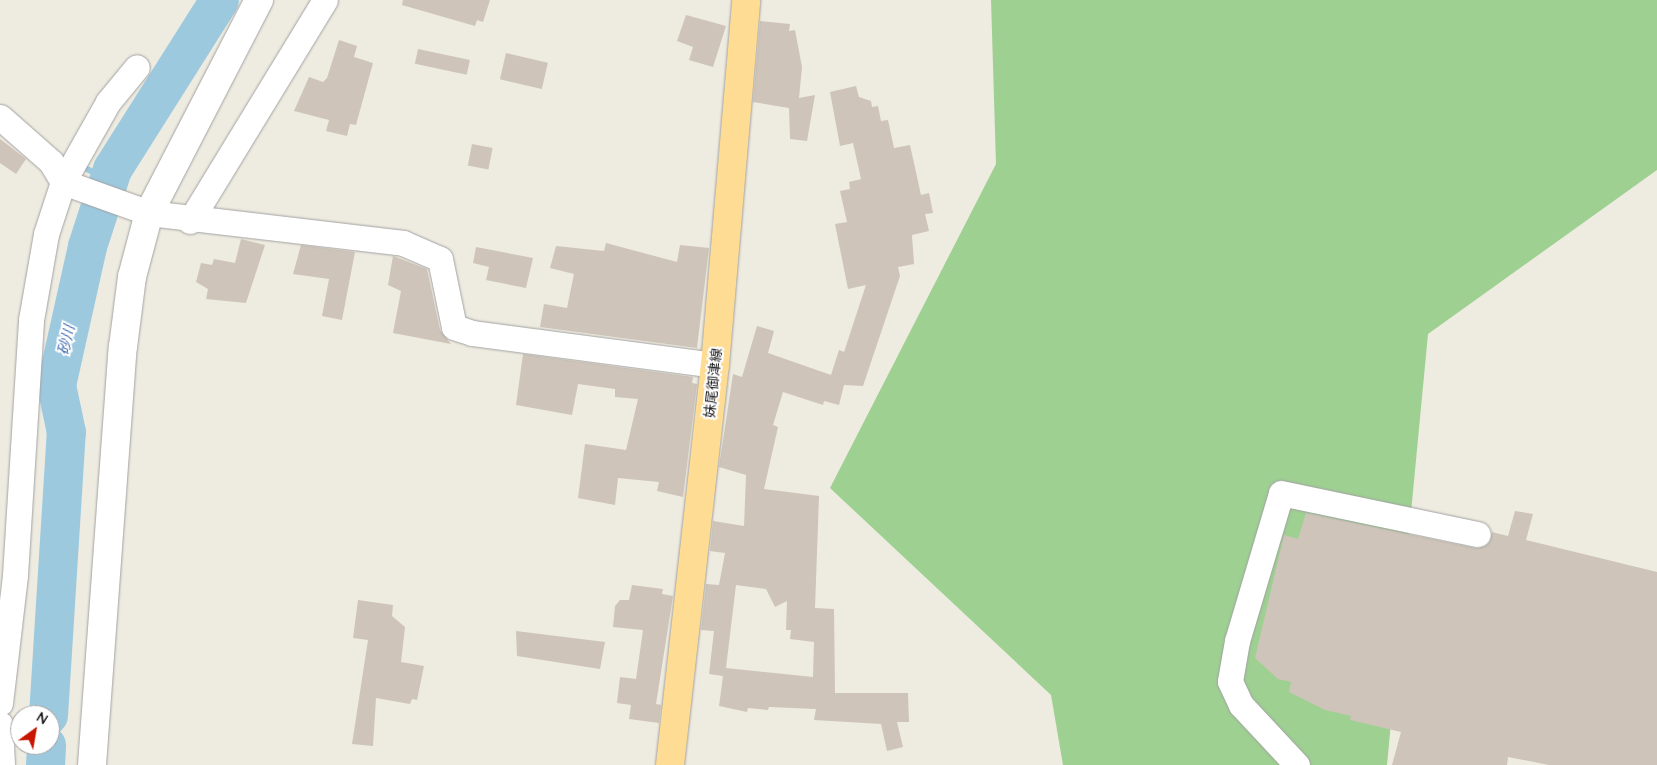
<!DOCTYPE html>
<meta charset="utf-8">
<style>
body{margin:0}
#map{position:relative;width:1657px;height:765px;overflow:hidden;background:#eeebe0;font-family:Quicksand,"Noto Sans JP",sans-serif}
div>[style]{position:absolute}
.forest>*{inset:0;background:#9ed092}
.stream>*{height:6px;margin:-3px;padding:0 3px;transform-origin:3px;border-radius:3px;background:#9dc9df}
.river>*{height:39px;margin:-19.5px;padding:0 19.5px;transform-origin:19.5px;border-radius:19.5px;background:#9dc9df}
.building>*{inset:0;background:#cec4b9;transform-origin:0 0}
.roads{filter:drop-shadow(0 0 1px #a2a2a2) drop-shadow(0 0 1px #a2a2a2)}
.minor>*{height:25px;margin:-12.5px;padding:0 12.5px;transform-origin:12.5px;border-radius:12.5px;background:#fff}
.tertiary>*{height:28px;margin:-14px;padding:0 14px;transform-origin:14px;border-radius:14px;background:#fff}
.primary>*{height:28px;margin:-14px;padding:0 14px;transform-origin:14px;border-radius:14px;background:#ffdc94}
span{translate:-50% -50%;white-space:nowrap;text-align:center;line-height:1.15;-webkit-text-stroke:4px #fff;paint-order:stroke}
.street-label{font-size:14px;color:#1b1b1b}
.water-label{font-size:15px;color:#436eb0;font-style:italic}
.north{position:absolute;left:10px;top:705px;width:50px;height:50px;box-sizing:border-box;background:#fff;border:1px solid #a4a4a4;border-radius:50%;rotate:32deg;font-size:14px;font-weight:700;line-height:20px;text-align:center;color:#1b1b1b}
.north::after{content:'';display:block;margin:auto;width:18px;height:22px;background:#c71500;clip-path:polygon(50% 0,100% 100%,50% 72%,0 100%)}
</style>
<div id="map">
<div class="forest">
<i style="clip-path:polygon(991px 0,1657px 0,1657px 170px,1428px 334px,1387px 765px,1063px 765px,1051px 695px,830px 488px,996px 164px)"></i>
</div>
<div class="stream">
<i style="left:79px;top:165px;width:34px;rotate:27deg"></i>
</div>
<div class="river">
<i style="left:48px;top:715px;width:284px;rotate:-86.4deg"></i>
<i style="left:66px;top:432px;width:48px;rotate:-102deg"></i>
<i style="left:56px;top:385px;width:142px;rotate:-77.4deg"></i>
<i style="left:87px;top:246px;width:81px;rotate:-72deg"></i>
<i style="left:112px;top:169px;width:200px;rotate:-57.7deg"></i>
<i style="left:45px;top:765px;width:20px;rotate:-87deg"></i>
</div>
<div class="building">
<i style="clip-path:polygon(403px 0,490px 0,483px 22px,477px 20px,475px 26px,402px 5px)"></i>
<i style="clip-path:polygon(686px 15px,726px 26px,713px 67px,689px 60px,693px 47px,677px 41px)"></i>
<i style="clip-path:polygon(760px 21px,790px 24px,789px 31px,795px 30px,802px 67px,799px 98px,815px 95px,807px 141px,790px 139px,789px 108px,753px 102px)"></i>
<i style="clip-path:polygon(339px 40px,357px 46px,354px 57px,373px 63px,356px 125px,350px 124px,347px 136px,326px 131px,329px 120px,294px 111px,309px 77px,323px 82px,327px 78px)"></i>
<i style="left:418px;top:49px;width:53px;height:15px;rotate:12deg"></i>
<i style="left:506px;top:53px;width:43px;height:27px;rotate:13deg"></i>
<i style="clip-path:polygon(evenodd,856px 86px,859px 97px,871px 101px,872px 107px,878px 106px,881px 121px,888px 120px,894px 148px,910px 145px,921px 195px,929px 193px,933px 213px,925px 214px,929px 231px,912px 235px,914px 264px,898px 267px,900px 276px,863px 386px,844px 385px,839px 405px,824px 401px,823px 405px,783px 392px,773px 425px,778px 427px,764px 489px,819px 496px,815px 608px,834px 609px,835px 693px,908px 693px,909px 722px,897px 722px,903px 747px,887px 751px,881px 724px,814px 720px,816px 709px,769px 707px,768px 710px,748px 708px,747px 712px,719px 706px,723px 676px,709px 674px,714px 631px,701px 630px,706px 584px,719px 585px,725px 553px,710px 551px,713px 521px,744px 526px,746px 475px,719px 467px,733px 374px,742px 377px,757px 326px,774px 331px,768px 353px,831px 375px,839px 350px,844px 352px,866px 285px,848px 289px,835px 224px,847px 222px,840px 191px,850px 189px,849px 182px,861px 179px,853px 143px,840px 146px,830px 92px,856px 86px,736px 585px,766px 589px,775px 607px,787px 601px,786px 630px,791px 630px,790px 639px,814px 642px,813px 677px,726px 668px,736px 585px)"></i>
<i style="clip-path:polygon(0 139px,26px 159px,16px 174px,0 163px)"></i>
<i style="left:472px;top:144px;width:21px;height:22px;rotate:11deg"></i>
<i style="clip-path:polygon(241px 239px,265px 245px,246px 303px,206px 299px,208px 289px,196px 282px,201px 263px,212px 265px,214px 259px,235px 263px)"></i>
<i style="clip-path:polygon(606px 243px,677px 262px,680px 245px,709px 248px,697px 348px,540px 327px,544px 304px,567px 308px,574px 274px,550px 268px,556px 246px,604px 251px)"></i>
<i style="clip-path:polygon(301px 245px,355px 252px,342px 320px,322px 316px,329px 279px,293px 274px)"></i>
<i style="clip-path:polygon(476px 247px,533px 258px,526px 288px,486px 280px,489px 267px,473px 263px)"></i>
<i style="clip-path:polygon(393px 256px,427px 269px,440px 330px,451px 344px,393px 333px,401px 291px,388px 285px)"></i>
<i style="clip-path:polygon(523px 354px,693px 377px,692px 383px,697px 384px,683px 497px,657px 491px,659px 482px,618px 478px,615px 505px,578px 498px,585px 444px,626px 450px,638px 399px,615px 397px,615px 389px,578px 384px,572px 415px,516px 405px)"></i>
<i style="clip-path:polygon(1515px 511px,1533px 514px,1526px 540px,1657px 572px,1657px 765px,1549px 765px,1508px 757px,1507px 765px,1392px 765px,1401px 732px,1350px 720px,1351px 716px,1325px 710px,1289px 692px,1291px 682px,1278px 679px,1255px 658px,1284px 535px,1298px 539px,1306px 513px,1476px 548px,1488px 544px,1492px 532px,1508px 536px)"></i>
<i style="clip-path:polygon(632px 585px,663px 589px,662px 594px,673px 596px,656px 704px,661px 705px,659px 723px,629px 719px,631px 705px,617px 703px,620px 677px,636px 679px,643px 630px,613px 627px,615px 606px,620px 600px,629px 600px)"></i>
<i style="clip-path:polygon(358px 600px,393px 605px,392px 616px,405px 627px,401px 662px,424px 666px,417px 700px,412px 699px,410px 704px,376px 698px,373px 746px,352px 744px,368px 640px,353px 638px)"></i>
<i style="clip-path:polygon(516px 631px,605px 642px,600px 669px,517px 656px)"></i>
</div>
<div class="roads">
<div class="minor">
<i style="left:0;top:117px;width:68px;rotate:41.4deg"></i>
<i style="left:51px;top:162px;width:23px;rotate:59deg"></i>
<i style="left:63px;top:182px;width:91px;rotate:19.8deg"></i>
<i style="left:149px;top:213px;width:256px;rotate:6.7deg"></i>
<i style="left:403px;top:243px;width:40px;rotate:23.4deg"></i>
<i style="left:440px;top:259px;width:69px;rotate:78.4deg"></i>
<i style="left:454px;top:327px;width:19px;rotate:18deg"></i>
<i style="left:472px;top:333px;width:245px;rotate:7.5deg"></i>
<i style="left:190px;top:221px;width:259px;rotate:-58.6deg"></i>
<i style="left:0;top:703px;width:129px;rotate:-83.3deg"></i>
<i style="left:15px;top:575px;width:256px;rotate:-86.4deg"></i>
<i style="left:31px;top:320px;width:87px;rotate:-80.1deg"></i>
<i style="left:46px;top:234px;width:55px;rotate:-71.9deg"></i>
<i style="left:63px;top:182px;width:92px;rotate:-60.6deg"></i>
<i style="left:108px;top:102px;width:45px;rotate:-50.4deg"></i>
<i style="left:0;top:724px;width:41px;rotate:87.2deg"></i>
<i style="left:1297px;top:765px;width:82px;rotate:-133deg"></i>
<i style="left:1241px;top:705px;width:26px;rotate:-115deg"></i>
<i style="left:1230px;top:681px;width:41px;rotate:-80.1deg"></i>
<i style="left:1237px;top:641px;width:154px;rotate:-73.4deg"></i>
<i style="left:1281px;top:493px;width:201px;rotate:11.8deg"></i>
</div>
<div class="tertiary">
<i style="left:92px;top:765px;width:419px;rotate:-85.8deg"></i>
<i style="left:123px;top:347px;width:71px;rotate:-82.7deg"></i>
<i style="left:132px;top:277px;width:66px;rotate:-75.1deg"></i>
<i style="left:149px;top:213px;width:240px;rotate:-62.7deg"></i>
</div>
<div class="primary">
<i style="left:670px;top:765px;width:403px;rotate:-83.6deg"></i>
<i style="left:715px;top:365px;width:366px;rotate:-85.1deg"></i>
</div>
</div>
<div class="street-label">
<span style="left:713px;top:383px;rotate:-84deg">妹尾御津線</span>
</div>
<div class="water-label">
<span style="left:66px;top:340px;rotate:-77deg">砂川</span>
</div>
<div class="north">N</div>
</div>
